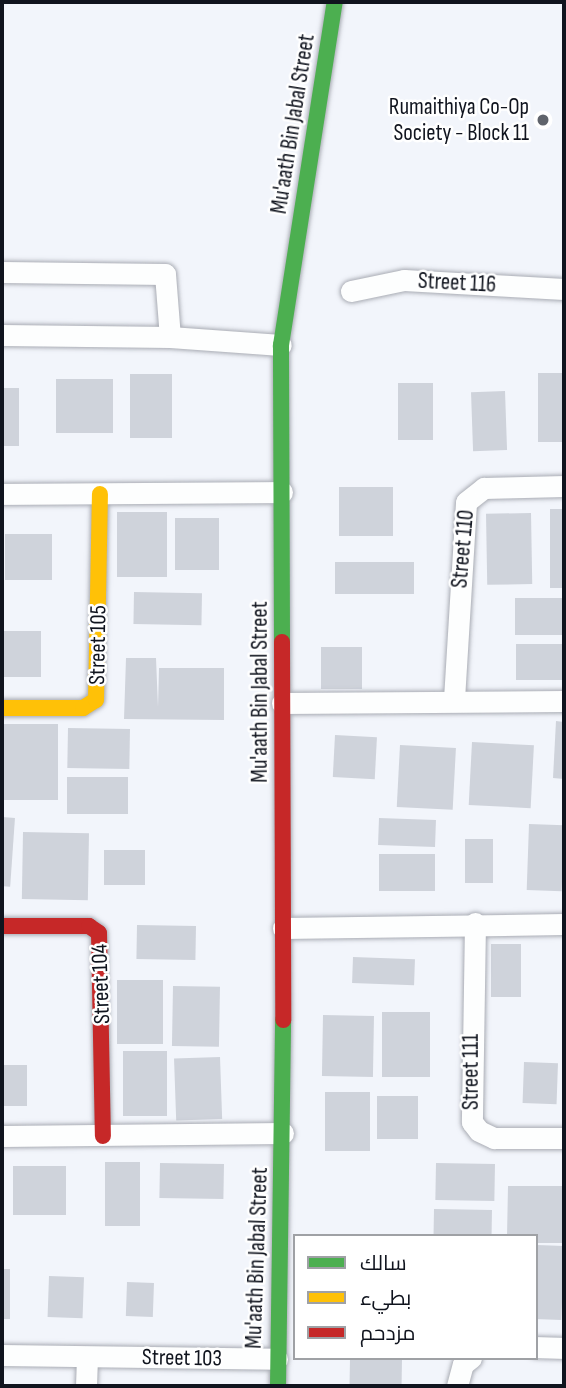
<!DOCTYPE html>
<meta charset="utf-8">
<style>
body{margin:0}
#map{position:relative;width:566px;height:1388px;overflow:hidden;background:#f2f5fb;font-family:"Sofia Sans Condensed",Cairo,sans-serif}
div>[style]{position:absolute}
.building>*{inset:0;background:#cfd3db;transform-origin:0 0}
.roads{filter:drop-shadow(0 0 2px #a9acb4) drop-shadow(0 0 2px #a9acb4)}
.street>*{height:21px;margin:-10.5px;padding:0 10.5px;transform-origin:10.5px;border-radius:10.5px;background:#fdfefe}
.fast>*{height:16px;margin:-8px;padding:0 8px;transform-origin:8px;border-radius:8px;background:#4caf50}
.slow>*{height:16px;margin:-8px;padding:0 8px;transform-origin:8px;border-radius:8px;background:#ffc107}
.jam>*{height:16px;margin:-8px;padding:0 8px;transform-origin:8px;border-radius:8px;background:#c62828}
.dots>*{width:19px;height:19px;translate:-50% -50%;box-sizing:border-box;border:4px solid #fff;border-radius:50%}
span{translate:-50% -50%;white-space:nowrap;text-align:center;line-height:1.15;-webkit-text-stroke:5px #fff;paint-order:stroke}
.poi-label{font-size:23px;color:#10141e}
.right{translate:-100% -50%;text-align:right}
.street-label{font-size:23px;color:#10141e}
.frame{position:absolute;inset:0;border:4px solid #10141e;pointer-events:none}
.legend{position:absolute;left:293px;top:1234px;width:245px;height:126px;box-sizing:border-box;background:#fff;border:2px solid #9fa1a5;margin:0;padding:9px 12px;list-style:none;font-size:21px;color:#10141e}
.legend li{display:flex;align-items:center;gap:14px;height:35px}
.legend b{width:35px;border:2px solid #9fa1a5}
</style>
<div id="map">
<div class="building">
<i style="left:538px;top:373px;width:26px;height:69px"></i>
<i style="left:130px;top:374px;width:42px;height:64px"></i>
<i style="left:56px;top:379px;width:57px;height:54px"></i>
<i style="left:398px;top:383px;width:35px;height:57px"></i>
<i style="left:2px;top:388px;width:17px;height:58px"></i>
<i style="left:505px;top:391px;width:59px;height:34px;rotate:88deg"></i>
<i style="left:339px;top:487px;width:54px;height:49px"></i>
<i style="left:550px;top:509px;width:14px;height:79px"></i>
<i style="left:117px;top:512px;width:50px;height:65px"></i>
<i style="left:531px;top:513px;width:71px;height:45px;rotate:89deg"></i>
<i style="left:175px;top:518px;width:44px;height:52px"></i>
<i style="left:5px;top:534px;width:47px;height:46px"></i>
<i style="left:335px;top:562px;width:79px;height:32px"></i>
<i style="left:134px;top:592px;width:68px;height:32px;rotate:1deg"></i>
<i style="left:564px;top:598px;width:37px;height:49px;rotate:90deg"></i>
<i style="left:2px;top:631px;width:39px;height:46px"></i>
<i style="left:564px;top:644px;width:36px;height:48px;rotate:90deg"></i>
<i style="left:321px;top:647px;width:41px;height:42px"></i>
<i style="clip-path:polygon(126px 658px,156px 658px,158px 707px,159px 668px,224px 668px,224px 720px,124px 719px)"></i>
<i style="clip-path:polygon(556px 721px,564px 722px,564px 779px,553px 778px)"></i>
<i style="left:2px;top:724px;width:56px;height:76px"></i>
<i style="left:68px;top:728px;width:62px;height:40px;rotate:1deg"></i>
<i style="left:335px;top:735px;width:42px;height:42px;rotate:3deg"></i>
<i style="left:472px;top:742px;width:62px;height:63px;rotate:3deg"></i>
<i style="left:400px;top:745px;width:56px;height:62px;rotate:3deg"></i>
<i style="left:67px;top:777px;width:61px;height:37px"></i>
<i style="left:2px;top:817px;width:13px;height:69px;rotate:4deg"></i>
<i style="left:379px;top:818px;width:57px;height:27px;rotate:2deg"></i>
<i style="left:529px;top:824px;width:35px;height:66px;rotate:2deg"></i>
<i style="left:23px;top:832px;width:66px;height:67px;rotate:1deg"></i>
<i style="left:465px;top:839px;width:28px;height:44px"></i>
<i style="left:104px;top:850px;width:41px;height:35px"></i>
<i style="left:379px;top:854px;width:56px;height:37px"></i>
<i style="left:137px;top:925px;width:59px;height:34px;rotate:1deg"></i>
<i style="left:491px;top:944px;width:30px;height:53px"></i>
<i style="left:353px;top:957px;width:62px;height:26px;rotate:2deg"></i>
<i style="left:117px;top:980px;width:46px;height:64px"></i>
<i style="left:173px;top:986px;width:47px;height:60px;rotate:1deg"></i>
<i style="left:382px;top:1012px;width:48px;height:65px"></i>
<i style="left:323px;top:1015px;width:51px;height:61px;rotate:1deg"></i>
<i style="left:123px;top:1051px;width:44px;height:65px"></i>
<i style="left:220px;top:1057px;width:62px;height:46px;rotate:88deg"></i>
<i style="left:524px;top:1062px;width:34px;height:41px;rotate:2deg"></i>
<i style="left:2px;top:1065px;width:25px;height:41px"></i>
<i style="left:325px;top:1092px;width:45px;height:59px"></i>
<i style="left:377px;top:1096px;width:41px;height:43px"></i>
<i style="left:105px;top:1162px;width:35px;height:64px"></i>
<i style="left:160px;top:1163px;width:64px;height:35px;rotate:1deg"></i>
<i style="left:436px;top:1163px;width:59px;height:37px;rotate:1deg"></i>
<i style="left:13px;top:1166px;width:53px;height:49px"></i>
<i style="clip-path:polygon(508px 1186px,564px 1186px,564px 1243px,536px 1243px,536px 1236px,507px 1236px)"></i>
<i style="left:434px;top:1209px;width:58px;height:27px;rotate:1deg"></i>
<i style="left:537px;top:1245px;width:27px;height:74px;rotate:2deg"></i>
<i style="left:2px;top:1269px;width:8px;height:50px"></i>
<i style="left:49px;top:1276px;width:35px;height:41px;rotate:2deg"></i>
<i style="left:127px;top:1282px;width:27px;height:34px;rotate:2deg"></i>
<i style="left:350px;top:1359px;width:52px;height:27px;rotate:1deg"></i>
</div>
<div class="roads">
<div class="street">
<i style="left:2px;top:272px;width:163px;rotate:0.7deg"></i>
<i style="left:165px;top:274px;width:63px;rotate:85.5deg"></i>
<i style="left:351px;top:291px;width:54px;rotate:-11.7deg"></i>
<i style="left:404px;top:280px;width:160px;rotate:3.2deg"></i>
<i style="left:2px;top:335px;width:168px;rotate:0.7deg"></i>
<i style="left:170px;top:337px;width:111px;rotate:4.1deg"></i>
<i style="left:2px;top:494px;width:280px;rotate:-0.4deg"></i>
<i style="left:454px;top:699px;width:197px;rotate:-86.5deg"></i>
<i style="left:466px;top:502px;width:23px;rotate:-38deg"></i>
<i style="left:484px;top:488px;width:80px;rotate:-1.4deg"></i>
<i style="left:282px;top:703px;width:282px;rotate:-0.4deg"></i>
<i style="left:475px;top:923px;width:199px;rotate:90.9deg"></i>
<i style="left:472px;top:1122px;width:11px;rotate:52deg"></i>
<i style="left:479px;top:1131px;width:17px;rotate:25deg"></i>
<i style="left:494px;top:1138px;width:70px"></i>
<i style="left:283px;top:928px;width:281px;rotate:-0.8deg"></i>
<i style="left:2px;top:1136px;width:281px;rotate:-0.6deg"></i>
<i style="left:536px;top:1347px;width:28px;rotate:2deg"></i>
<i style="left:2px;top:1355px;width:275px;rotate:0.8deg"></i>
<i style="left:86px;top:1386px;width:29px;rotate:-88deg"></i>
<i style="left:457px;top:1386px;width:23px;rotate:-75deg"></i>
<i style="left:463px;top:1364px;width:10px;rotate:-37deg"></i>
</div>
<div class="fast">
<i style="left:282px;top:642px;width:297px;rotate:-90.2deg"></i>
<i style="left:281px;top:345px;width:347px;rotate:-81.1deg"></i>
<i style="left:278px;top:1386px;width:366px;rotate:-89.2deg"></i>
</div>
<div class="slow">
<i style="left:2px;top:708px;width:81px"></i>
<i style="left:83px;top:708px;width:15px;rotate:-32deg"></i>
<i style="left:96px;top:700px;width:206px;rotate:-88.9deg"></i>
</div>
<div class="jam">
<i style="left:282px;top:642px;width:378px;rotate:89.8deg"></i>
<i style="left:2px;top:926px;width:87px"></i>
<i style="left:89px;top:926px;width:12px;rotate:35deg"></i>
<i style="left:99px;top:933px;width:203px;rotate:88.9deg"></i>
</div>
</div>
<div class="dots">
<i style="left:543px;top:120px;background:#5f636b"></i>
</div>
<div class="poi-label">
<span class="right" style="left:529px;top:120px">Rumaithiya Co-Op<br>Society - Block 11</span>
</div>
<div class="street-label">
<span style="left:293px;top:124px;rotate:-81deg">Mu'aath Bin Jabal Street</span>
<span style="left:457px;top:283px;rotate:3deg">Street 116</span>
<span style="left:463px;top:549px;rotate:-85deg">Street 110</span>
<span style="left:98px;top:645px;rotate:-89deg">Street 105</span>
<span style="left:260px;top:692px;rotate:-90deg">Mu'aath Bin Jabal Street</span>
<span style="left:101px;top:984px;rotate:-92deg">Street 104</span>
<span style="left:471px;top:1072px;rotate:-90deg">Street 111</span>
<span style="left:257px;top:1258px;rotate:-88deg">Mu'aath Bin Jabal Street</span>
<span style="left:182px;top:1358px;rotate:1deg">Street 103</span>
</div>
<div class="frame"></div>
<ul class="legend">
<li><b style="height:9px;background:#4caf50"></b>سالك</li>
<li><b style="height:9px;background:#ffc107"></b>بطيء</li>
<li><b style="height:9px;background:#c62828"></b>مزدحم</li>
</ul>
</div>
